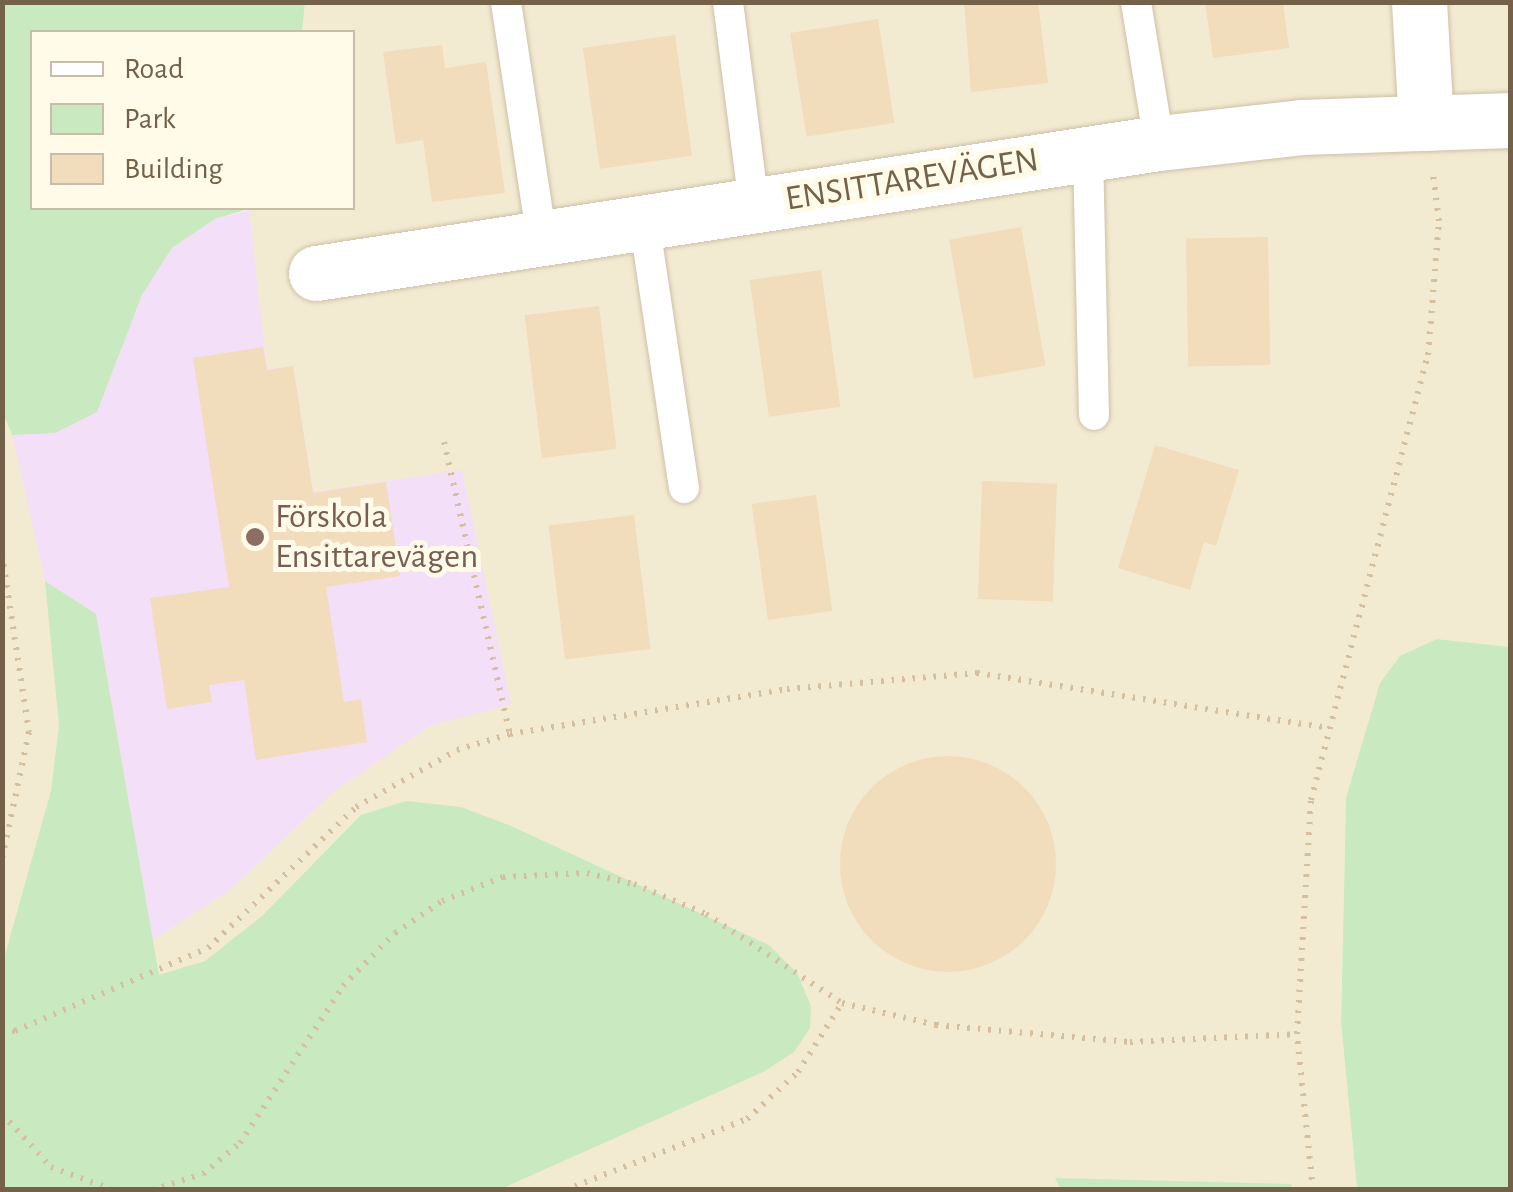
<!DOCTYPE html>
<meta charset="utf-8">
<style>
body{margin:0}
#map{position:relative;width:1513px;height:1192px;overflow:hidden;background:#fcf7e3;font-family:"Alegreya Sans",sans-serif}
div>[style]{position:absolute}
.residential>*{inset:0;background:#f3ebd1}
.education>*{inset:0;background:#f4dff8}
.green>*{inset:0;background:#c9e9c1}
.building>*{inset:0;background:#f1dcbb;transform-origin:0 0}
.round{border-radius:50%}
.path>*{height:6px;margin-top:-3px;transform-origin:0;background:repeating-linear-gradient(90deg,#d5bf9e 0 2.5px,transparent 0 10.5px)}
.roads{filter:drop-shadow(0 0 2px #cdc0a9) drop-shadow(0 0 2px #cdc0a9)}
.service>*{height:30px;margin:-15px;padding:0 15px;transform-origin:15px;border-radius:15px;background:#fff}
.minor>*{height:55px;margin:-27.5px;padding:0 27.5px;transform-origin:27.5px;border-radius:27.5px;background:#fff}
.dots>*{width:28px;height:28px;translate:-50% -50%;box-sizing:border-box;border:5px solid #fffbe8;border-radius:50%}
span{translate:-50% -50%;white-space:nowrap;text-align:center;line-height:1.15;-webkit-text-stroke:10px #fffbe8;paint-order:stroke}
.street-label{font-size:35px;color:#736149}
.education-label{font-size:35px;color:#785e54}
.left{translate:0 -50%;text-align:left}
.frame{position:absolute;inset:0;border:5px solid #736149;pointer-events:none}
.legend{position:absolute;left:30px;top:30px;width:325px;height:180px;box-sizing:border-box;background:#fffbe8;border:2px solid #c7bda8;margin:0;padding:12px 18px;list-style:none;font-size:30px;color:#736149}
.legend li{display:flex;align-items:center;gap:20px;height:50px}
.legend b{width:50px;border:2px solid #c7bda8}
</style>
<div id="map">
<div class="residential">
<i style="clip-path:polygon(305px 3px,1510px 3px,1510px 647px,1437px 639px,1346px 798px,1341px 1022px,1357px 1189px,42px 1190px,2px 1154px,2px 414px,12px 435px,252px 208px,352px 208px,352px 32px,302px 32px)"></i>
</div>
<div class="education">
<i style="clip-path:polygon(249px 210px,267px 369px,293px 366px,313px 492px,462px 470px,511px 704px,430px 726px,333px 792px,231px 889px,153px 940px,96px 614px,45px 581px,12px 435px,55px 433px,97px 412px,142px 295px,172px 248px,215px 219px)"></i>
</div>
<div class="green">
<i style="clip-path:polygon(2px 3px,305px 3px,302px 32px,32px 32px,32px 208px,252px 208px,215px 219px,172px 248px,142px 295px,97px 412px,55px 433px,12px 435px,3px 414px)"></i>
<i style="clip-path:polygon(45px 581px,96px 614px,159px 975px,205px 961px,262px 916px,361px 815px,406px 801px,461px 807px,511px 826px,769px 945px,797px 973px,811px 1006px,810px 1028px,794px 1052px,763px 1072px,501px 1189px,3px 1189px,3px 962px,51px 791px,59px 725px)"></i>
<i style="clip-path:polygon(1437px 639px,1510px 647px,1510px 1189px,1357px 1189px,1341px 1022px,1346px 798px,1380px 683px,1400px 656px)"></i>
<i style="clip-path:polygon(1055px 1178px,1291px 1184px,1292px 1189px,1061px 1189px)"></i>
</div>
<div class="building">
<i style="clip-path:polygon(964px 2px,1038px 2px,1048px 83px,971px 92px)"></i>
<i style="clip-path:polygon(1205px 2px,1283px 2px,1289px 48px,1213px 58px)"></i>
<i style="left:878px;top:19px;width:105px;height:89px;rotate:81deg"></i>
<i style="left:675px;top:35px;width:122px;height:93px;rotate:82deg"></i>
<i style="clip-path:polygon(442px 45px,445px 68px,486px 62px,505px 193px,432px 202px,423px 140px,396px 144px,383px 52px)"></i>
<i style="left:1021px;top:227px;width:141px;height:73px;rotate:80deg"></i>
<i style="left:1268px;top:237px;width:128px;height:82px;rotate:89deg"></i>
<i style="left:821px;top:270px;width:138px;height:72px;rotate:82deg"></i>
<i style="left:599px;top:306px;width:144px;height:75px;rotate:83deg"></i>
<i style="clip-path:polygon(263px 347px,267px 370px,293px 366px,313px 493px,386px 482px,400px 576px,326px 587px,344px 702px,361px 699px,367px 742px,256px 760px,244px 680px,209px 685px,212px 702px,167px 709px,150px 598px,229px 587px,193px 358px)"></i>
<i style="clip-path:polygon(1155px 445px,1239px 470px,1216px 546px,1204px 542px,1190px 590px,1118px 568px)"></i>
<i style="left:982px;top:481px;width:75px;height:118px;rotate:2deg"></i>
<i style="left:816px;top:495px;width:117px;height:65px;rotate:82deg"></i>
<i style="left:634px;top:515px;width:135px;height:86px;rotate:83deg"></i>
<i class="round" style="left:840px;top:756px;width:216px;height:216px"></i>
</div>
<div class="path">
<i style="left:444px;top:442px;width:299px;rotate:77.3deg"></i>
<i style="left:2px;top:554px;width:180px;rotate:81.4deg"></i>
<i style="left:29px;top:732px;width:130px;rotate:102deg"></i>
<i style="left:2px;top:1030px;width:13px;rotate:4deg"></i>
<i style="left:15px;top:1031px;width:210px;rotate:-23.3deg"></i>
<i style="left:208px;top:948px;width:204px;rotate:-43.6deg"></i>
<i style="left:356px;top:807px;width:116px;rotate:-29.4deg"></i>
<i style="left:457px;top:750px;width:55px;rotate:-16.8deg"></i>
<i style="left:510px;top:734px;width:281px;rotate:-9.2deg"></i>
<i style="left:787px;top:689px;width:191px;rotate:-4.8deg"></i>
<i style="left:977px;top:673px;width:356px;rotate:8.9deg"></i>
<i style="left:2px;top:1114px;width:72px;rotate:47.2deg"></i>
<i style="left:51px;top:1167px;width:66px;rotate:20.4deg"></i>
<i style="left:152px;top:1190px;width:53px;rotate:-17.4deg"></i>
<i style="left:203px;top:1174px;width:48px;rotate:-40deg"></i>
<i style="left:240px;top:1143px;width:188px;rotate:-56.7deg"></i>
<i style="left:343px;top:986px;width:74px;rotate:-45.5deg"></i>
<i style="left:395px;top:933px;width:57px;rotate:-34.2deg"></i>
<i style="left:442px;top:901px;width:66px;rotate:-21.5deg"></i>
<i style="left:503px;top:877px;width:84px;rotate:-2.7deg"></i>
<i style="left:587px;top:873px;width:48px;rotate:13.2deg"></i>
<i style="left:634px;top:884px;width:78px;rotate:22.6deg"></i>
<i style="left:706px;top:914px;width:163px;rotate:33.2deg"></i>
<i style="left:842px;top:1003px;width:97px;rotate:13.2deg"></i>
<i style="left:936px;top:1025px;width:195px;rotate:5deg"></i>
<i style="left:1130px;top:1042px;width:167px;rotate:-2.7deg"></i>
<i style="left:565px;top:1190px;width:195px;rotate:-21.3deg"></i>
<i style="left:747px;top:1119px;width:69px;rotate:-42.7deg"></i>
<i style="left:798px;top:1072px;width:82px;rotate:-57.5deg"></i>
<i style="left:1313px;top:1190px;width:157px;rotate:-95.9deg"></i>
<i style="left:1297px;top:1034px;width:234px;rotate:-86.6deg"></i>
<i style="left:1311px;top:800px;width:460px;rotate:-75.3deg"></i>
<i style="left:1428px;top:355px;width:134px;rotate:-85.3deg"></i>
<i style="left:1439px;top:221px;width:47px;rotate:-97.3deg"></i>
</div>
<div class="roads">
<div class="service">
<i style="left:506px;top:2px;width:242px;rotate:81.4deg"></i>
<i style="left:728px;top:2px;width:206px;rotate:82.7deg"></i>
<i style="left:1136px;top:2px;width:143px;rotate:80.7deg"></i>
<i style="left:1088px;top:152px;width:263px;rotate:88.7deg"></i>
<i style="left:645px;top:227px;width:264px;rotate:81.5deg"></i>
</div>
<div class="minor">
<i style="left:1419px;top:2px;width:121px;rotate:86.7deg"></i>
<i style="left:316px;top:273px;width:853px;rotate:-8.77deg"></i>
<i style="left:1159px;top:143px;width:143px;rotate:-6.4deg"></i>
<i style="left:1301px;top:127px;width:209px;rotate:-1.9deg"></i>
</div>
</div>
<div class="dots">
<i style="left:255px;top:537px;background:#8d6e63"></i>
</div>
<div class="street-label">
<span style="left:912px;top:180px;rotate:-9deg">ENSITTAREVÄGEN</span>
</div>
<div class="education-label">
<span class="left" style="left:275px;top:537px">Förskola<br>Ensittarevägen</span>
</div>
<div class="frame"></div>
<ul class="legend">
<li><b style="height:12px;background:#fff"></b>Road</li>
<li><b style="height:28px;background:#c9e9c1"></b>Park</li>
<li><b style="height:28px;background:#f1dcbb"></b>Building</li>
</ul>
</div>
